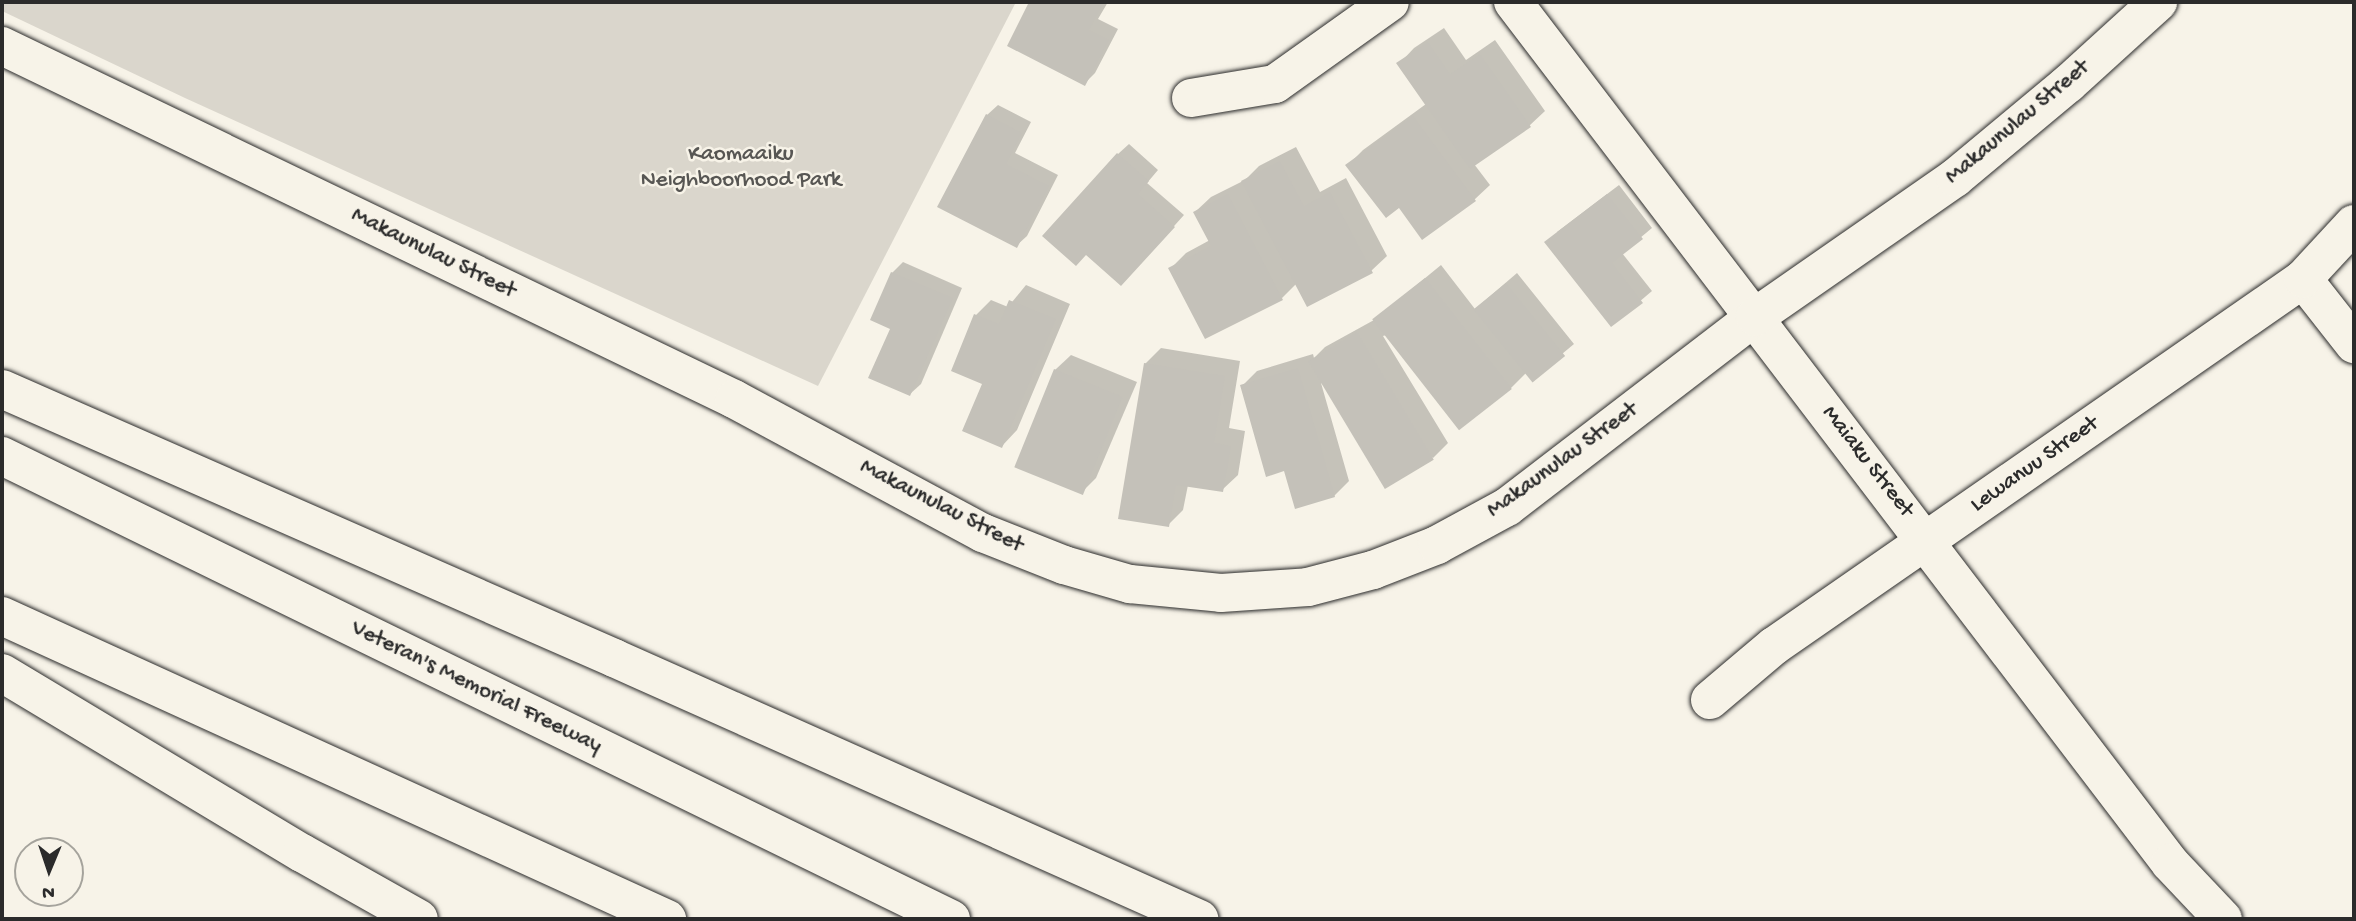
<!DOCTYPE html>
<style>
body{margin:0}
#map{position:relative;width:2356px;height:921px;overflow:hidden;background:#f7f3e8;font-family:"Gochi Hand",sans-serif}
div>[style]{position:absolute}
.green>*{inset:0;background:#dad6cc}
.shadow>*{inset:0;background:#0003}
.building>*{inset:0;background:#c4c1b9;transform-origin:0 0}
.roads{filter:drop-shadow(0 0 2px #2b2b2b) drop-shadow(0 0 2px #2b2b2b)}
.street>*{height:38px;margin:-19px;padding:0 19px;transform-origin:19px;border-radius:19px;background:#f7f3e8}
.secondary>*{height:38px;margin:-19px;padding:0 19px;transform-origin:19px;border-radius:19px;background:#f7f3e8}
.highway>*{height:38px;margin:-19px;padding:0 19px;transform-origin:19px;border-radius:19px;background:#f7f3e8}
span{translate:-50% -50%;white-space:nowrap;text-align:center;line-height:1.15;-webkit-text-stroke:5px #f7f3e8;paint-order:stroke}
.street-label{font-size:23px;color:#2b2b2b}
.park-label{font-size:23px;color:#575653}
.frame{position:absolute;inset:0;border:4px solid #2b2b2b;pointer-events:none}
.north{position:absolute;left:14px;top:837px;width:70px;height:70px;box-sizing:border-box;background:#f7f3e8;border:2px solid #a5a39c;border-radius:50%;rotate:182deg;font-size:19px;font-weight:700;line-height:28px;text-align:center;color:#2b2b2b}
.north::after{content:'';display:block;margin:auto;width:24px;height:32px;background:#2b2b2b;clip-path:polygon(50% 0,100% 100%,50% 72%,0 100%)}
</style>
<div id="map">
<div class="green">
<i style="clip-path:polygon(2px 2px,1016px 2px,818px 386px,185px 98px,2px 11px)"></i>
</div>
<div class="shadow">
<i style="clip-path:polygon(1031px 2px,1108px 2px,1098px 19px,1118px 29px,1095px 73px,1084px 84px,1009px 46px)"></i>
<i style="clip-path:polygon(1444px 28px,1466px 60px,1495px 40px,1545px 111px,1529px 126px,1474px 164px,1490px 185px,1474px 200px,1400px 206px,1348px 165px,1363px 150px,1426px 104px,1399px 64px,1414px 48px)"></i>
<i style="clip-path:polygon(998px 105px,1031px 122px,1015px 153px,1058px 175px,1027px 236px,1016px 246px,987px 115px)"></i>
<i style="clip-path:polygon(1129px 144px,1158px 170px,1147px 183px,1184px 215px,1131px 274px,1087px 253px,1118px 154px)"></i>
<i style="clip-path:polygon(1296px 147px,1320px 192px,1346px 178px,1387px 256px,1371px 271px,1297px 283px,1282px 298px,1171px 268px,1186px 253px,1210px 240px,1195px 212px,1211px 197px,1245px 180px,1259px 166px)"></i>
<i style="clip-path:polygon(1619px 185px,1652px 228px,1622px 253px,1652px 291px,1612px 325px,1557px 232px)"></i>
<i style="clip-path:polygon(903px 262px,962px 288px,921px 384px,910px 394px,892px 328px,892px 273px)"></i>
<i style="clip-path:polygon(1441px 265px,1475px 309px,1517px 273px,1574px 344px,1532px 379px,1527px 372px,1510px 389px,1386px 335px,1383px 336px,1448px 443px,1433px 458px,1321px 383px,1349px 481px,1334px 496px,1285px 469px,1242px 386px,1257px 371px,1313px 354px,1314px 358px,1325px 347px,1374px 320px)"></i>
<i style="clip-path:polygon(1026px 285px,1070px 304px,1017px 430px,1002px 446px,984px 383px,976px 315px,991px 300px,1008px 307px)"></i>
<i style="clip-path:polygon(1161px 348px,1240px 361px,1229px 428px,1245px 431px,1238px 475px,1222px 490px,1188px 485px,1183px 510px,1168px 525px,1145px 364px)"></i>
<i style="clip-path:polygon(1071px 355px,1137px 382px,1096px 478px,1081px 493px,1055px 370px)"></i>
</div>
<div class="building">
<i style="clip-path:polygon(1029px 2px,1104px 2px,1089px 30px,1109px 40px,1085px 86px,1007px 46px)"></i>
<i style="clip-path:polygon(1428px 42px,1450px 74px,1480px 54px,1531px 127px,1470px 169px,1396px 63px)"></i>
<i style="clip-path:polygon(986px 114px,1022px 133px,1006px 164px,1049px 186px,1017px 248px,937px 207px)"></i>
<i style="clip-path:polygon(1413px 116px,1476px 201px,1422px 240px,1399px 208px,1386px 218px,1345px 165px)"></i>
<i style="clip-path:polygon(1117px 153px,1149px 181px,1138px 194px,1175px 227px,1121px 286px,1086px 255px,1076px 266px,1042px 236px)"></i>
<i style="clip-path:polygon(1280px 161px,1304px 206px,1330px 192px,1373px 273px,1307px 307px,1241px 181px)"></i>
<i style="clip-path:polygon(1228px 194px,1283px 300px,1205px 339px,1168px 268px,1211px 246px,1193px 212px)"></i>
<i style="clip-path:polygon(1607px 194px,1643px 239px,1612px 263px,1643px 303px,1611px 327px,1544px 242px)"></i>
<i style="clip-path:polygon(891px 272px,953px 298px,910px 396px,868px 378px,890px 329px,870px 320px)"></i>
<i style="left:1425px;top:278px;width:141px;height:67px;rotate:52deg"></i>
<i style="left:1506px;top:283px;width:94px;height:42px;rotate:51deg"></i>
<i style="clip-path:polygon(1009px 300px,1056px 319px,1002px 448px,962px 431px,982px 384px,951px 371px,974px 314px,999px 324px)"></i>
<i style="left:1357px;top:332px;width:149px;height:57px;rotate:59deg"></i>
<i style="clip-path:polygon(1144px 363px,1225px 376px,1214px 443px,1231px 446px,1223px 492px,1176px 485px,1169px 527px,1118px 519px)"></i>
<i style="clip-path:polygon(1298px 368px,1335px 497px,1295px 509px,1284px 471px,1266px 477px,1240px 385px)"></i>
<i style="left:1054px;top:369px;width:74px;height:106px;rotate:22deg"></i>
</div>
<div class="roads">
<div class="street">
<i style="left:1513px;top:2px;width:1083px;rotate:52.65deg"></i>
<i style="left:2170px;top:863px;width:77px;rotate:46.6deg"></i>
<i style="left:1191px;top:98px;width:85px;rotate:-9.5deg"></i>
<i style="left:1275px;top:84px;width:141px;rotate:-35.5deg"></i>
<i style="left:2303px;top:279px;width:83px;rotate:51.9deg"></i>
<i style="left:1710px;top:700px;width:84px;rotate:-40.2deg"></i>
<i style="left:1774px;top:646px;width:644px;rotate:-34.75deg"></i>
<i style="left:2303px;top:279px;width:75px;rotate:-47.2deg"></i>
</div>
<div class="secondary">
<i style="left:2px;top:46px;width:813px;rotate:25.75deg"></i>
<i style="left:734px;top:399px;width:283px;rotate:28.3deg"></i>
<i style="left:983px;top:533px;width:87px;rotate:21.6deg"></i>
<i style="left:1064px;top:565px;width:69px;rotate:16.1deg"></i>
<i style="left:1130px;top:584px;width:91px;rotate:5.6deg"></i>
<i style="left:1221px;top:593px;width:87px;rotate:-3.9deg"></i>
<i style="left:1308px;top:587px;width:67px;rotate:-14.7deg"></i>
<i style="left:1373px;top:570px;width:69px;rotate:-21.3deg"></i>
<i style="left:1437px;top:545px;width:80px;rotate:-28.5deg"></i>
<i style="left:1507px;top:507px;width:312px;rotate:-37.5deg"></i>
<i style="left:1755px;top:317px;width:244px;rotate:-34.8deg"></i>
<i style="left:1955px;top:178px;width:147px;rotate:-39.8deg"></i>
<i style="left:2068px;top:84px;width:122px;rotate:-42.3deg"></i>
</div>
<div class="highway">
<i style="left:2px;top:389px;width:669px;rotate:23.73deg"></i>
<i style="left:614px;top:658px;width:641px;rotate:24.04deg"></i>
<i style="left:2px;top:456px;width:1056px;rotate:26.01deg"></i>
<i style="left:2px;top:616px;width:731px;rotate:24.5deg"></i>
<i style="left:2px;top:673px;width:350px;rotate:31deg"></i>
<i style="left:302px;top:853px;width:134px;rotate:29.4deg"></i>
</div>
</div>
<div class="street-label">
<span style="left:2018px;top:123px;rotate:-40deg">Makaunulau Street</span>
<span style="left:433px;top:254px;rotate:26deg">Makaunulau Street</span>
<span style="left:1563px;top:461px;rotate:-36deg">Makaunulau Street</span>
<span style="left:1867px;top:462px;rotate:52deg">Maiaku Street</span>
<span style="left:2035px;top:465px;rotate:-35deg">Lewanuu Street</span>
<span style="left:941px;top:507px;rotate:27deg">Makaunulau Street</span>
<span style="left:476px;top:688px;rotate:26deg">Veteran's Memorial Freeway</span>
</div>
<div class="park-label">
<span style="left:741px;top:168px">Kaomaaiku<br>Neighboorhood Park</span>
</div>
<div class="frame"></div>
<div class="north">N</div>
</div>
